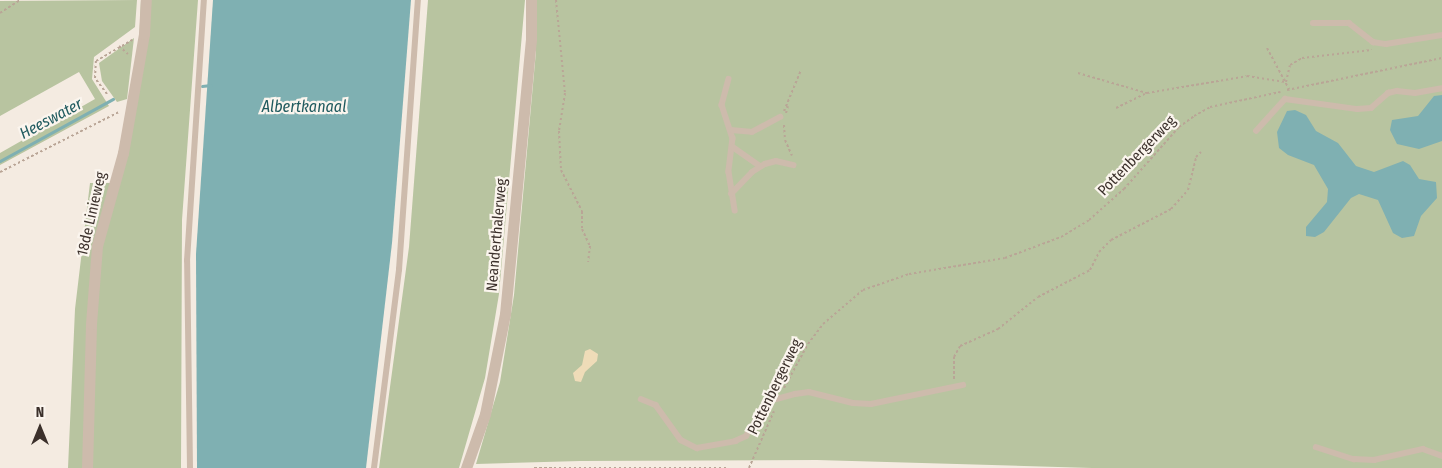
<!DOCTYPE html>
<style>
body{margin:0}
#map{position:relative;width:1442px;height:468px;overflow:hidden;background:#f4ebe1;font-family:"Fira Sans Condensed",sans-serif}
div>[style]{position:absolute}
.green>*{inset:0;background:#b8c4a0}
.sand>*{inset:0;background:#efdcb8}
.water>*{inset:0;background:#7fb0b2}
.stream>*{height:3px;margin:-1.5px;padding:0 1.5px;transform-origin:1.5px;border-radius:1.5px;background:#7fb0b2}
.path>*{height:2px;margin-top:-1px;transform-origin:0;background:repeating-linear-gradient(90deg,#b9a596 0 2.5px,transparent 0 5px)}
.service>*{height:5.5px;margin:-2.75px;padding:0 2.75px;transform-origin:2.75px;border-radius:2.75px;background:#cdbbac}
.minor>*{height:11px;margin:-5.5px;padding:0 5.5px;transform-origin:5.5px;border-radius:5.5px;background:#cdbbac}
span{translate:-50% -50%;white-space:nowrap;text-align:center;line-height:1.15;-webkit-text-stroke:4.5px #fbf5ee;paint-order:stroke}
.street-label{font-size:15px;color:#3b302b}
.water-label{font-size:16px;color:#1f5a5e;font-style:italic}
.north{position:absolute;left:15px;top:403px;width:50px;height:50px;-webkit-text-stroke:4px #fbf5ee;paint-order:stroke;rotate:0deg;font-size:14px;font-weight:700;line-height:20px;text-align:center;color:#3b302b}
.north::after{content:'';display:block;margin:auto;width:18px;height:22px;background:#3b302b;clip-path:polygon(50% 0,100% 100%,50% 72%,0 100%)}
</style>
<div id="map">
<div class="green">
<i style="clip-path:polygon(137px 0,135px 27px,94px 57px,92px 79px,109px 106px,0 165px,0 153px,95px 99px,79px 72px,0 116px,0 1px)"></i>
<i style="clip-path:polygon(141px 0,198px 0,182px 220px,181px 468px,68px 468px,75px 309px,90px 183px,111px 183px,137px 88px)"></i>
<i style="clip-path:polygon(428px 0,525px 0,499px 294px,485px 378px,459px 468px,379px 468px,409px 247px)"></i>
<i style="clip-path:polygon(536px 0,1442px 0,1442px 468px,1092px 468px,817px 460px,580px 461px,476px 464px,500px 382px,514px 295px,536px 51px)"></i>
<i style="clip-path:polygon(134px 38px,127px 99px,117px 102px,102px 81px,99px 63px)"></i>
</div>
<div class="sand">
<i style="clip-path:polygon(590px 349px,598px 354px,597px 361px,585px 372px,581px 382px,575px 381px,573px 373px,582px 365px,585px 351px)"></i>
</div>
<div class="water">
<i style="clip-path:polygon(213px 0,411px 0,392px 243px,366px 468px,197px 468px,196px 254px)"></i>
<i style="clip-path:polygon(1442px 95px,1442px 141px,1419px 149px,1397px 144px,1390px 130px,1392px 120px,1418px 116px,1434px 96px)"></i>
<i style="clip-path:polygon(1287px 111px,1295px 110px,1306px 115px,1316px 131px,1338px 143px,1356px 166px,1374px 172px,1403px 161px,1410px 165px,1419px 179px,1436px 182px,1437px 198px,1421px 216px,1414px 236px,1402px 238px,1393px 233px,1378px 200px,1359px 194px,1351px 198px,1324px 232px,1315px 237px,1306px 236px,1306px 227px,1327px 202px,1328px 189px,1314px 165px,1288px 155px,1279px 148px,1277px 132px)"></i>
</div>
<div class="stream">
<i style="left:202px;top:86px;width:9px;rotate:-6deg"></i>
<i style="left:0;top:161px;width:129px;rotate:-28.8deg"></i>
</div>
<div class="path">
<i style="left:556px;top:0;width:93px;rotate:84.5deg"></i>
<i style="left:565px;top:93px;width:38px;rotate:99deg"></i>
<i style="left:559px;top:131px;width:39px;rotate:87deg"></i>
<i style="left:561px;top:170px;width:46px;rotate:62.9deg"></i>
<i style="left:582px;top:211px;width:18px;rotate:90deg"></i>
<i style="left:582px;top:229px;width:19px;rotate:65deg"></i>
<i style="left:590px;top:246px;width:16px;rotate:97deg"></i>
<i style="left:0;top:13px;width:24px;rotate:-33deg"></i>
<i style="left:119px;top:46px;width:12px;rotate:42deg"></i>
<i style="left:1267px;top:48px;width:47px;rotate:61.8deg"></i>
<i style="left:1078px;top:73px;width:72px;rotate:16.2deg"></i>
<i style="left:1147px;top:93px;width:101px;rotate:-9.6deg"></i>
<i style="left:1247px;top:76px;width:39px;rotate:9deg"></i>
<i style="left:1286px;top:82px;width:17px;rotate:-77deg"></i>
<i style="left:1290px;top:65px;width:14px;rotate:-30deg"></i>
<i style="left:1302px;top:58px;width:70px;rotate:-6.5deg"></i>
<i style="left:1287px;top:90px;width:158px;rotate:-11.7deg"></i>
<i style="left:107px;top:94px;width:20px;rotate:-127deg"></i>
<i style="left:95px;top:78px;width:17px;rotate:-87deg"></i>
<i style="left:96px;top:61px;width:42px;rotate:-30.3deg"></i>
<i style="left:1116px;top:108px;width:32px;rotate:-26deg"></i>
<i style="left:784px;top:111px;width:44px;rotate:-67.5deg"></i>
<i style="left:786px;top:113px;width:7px;rotate:-74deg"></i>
<i style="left:784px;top:125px;width:15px;rotate:86deg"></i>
<i style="left:785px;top:140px;width:17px;rotate:66deg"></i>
<i style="left:0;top:172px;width:133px;rotate:-26.8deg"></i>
<i style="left:954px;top:379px;width:22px;rotate:-90deg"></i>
<i style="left:954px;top:357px;width:13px;rotate:-61deg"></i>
<i style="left:960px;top:346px;width:42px;rotate:-24.1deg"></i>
<i style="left:998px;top:329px;width:51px;rotate:-38.7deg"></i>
<i style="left:1038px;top:297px;width:59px;rotate:-27.4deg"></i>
<i style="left:1090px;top:270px;width:20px;rotate:-63deg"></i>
<i style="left:1099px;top:252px;width:17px;rotate:-45deg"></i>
<i style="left:1111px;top:240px;width:68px;rotate:-27.3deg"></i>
<i style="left:1171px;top:209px;width:25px;rotate:-48deg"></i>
<i style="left:1188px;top:190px;width:34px;rotate:-76deg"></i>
<i style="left:1196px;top:157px;width:7px;rotate:-45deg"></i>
<i style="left:784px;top:388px;width:50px;rotate:-61.4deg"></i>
<i style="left:808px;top:344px;width:25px;rotate:-53deg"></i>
<i style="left:823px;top:324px;width:52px;rotate:-40.4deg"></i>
<i style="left:863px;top:290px;width:49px;rotate:-19.2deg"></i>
<i style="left:909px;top:274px;width:97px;rotate:-9.5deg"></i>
<i style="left:1005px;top:258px;width:60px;rotate:-20.6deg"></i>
<i style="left:1061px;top:237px;width:33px;rotate:-31deg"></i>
<i style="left:1089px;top:220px;width:47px;rotate:-41.5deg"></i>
<i style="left:1124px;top:189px;width:83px;rotate:-48.4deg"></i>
<i style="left:1179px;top:127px;width:19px;rotate:-36deg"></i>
<i style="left:1194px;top:116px;width:18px;rotate:-29deg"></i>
<i style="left:1210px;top:107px;width:72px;rotate:-12.1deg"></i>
<i style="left:534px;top:468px;width:195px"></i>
<i style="left:749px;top:468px;width:62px;rotate:-66.3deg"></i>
</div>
<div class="service">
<i style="left:1313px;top:23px;width:36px"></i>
<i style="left:1349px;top:23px;width:31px;rotate:38deg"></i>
<i style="left:1373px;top:42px;width:13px;rotate:9deg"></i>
<i style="left:1386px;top:44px;width:57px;rotate:-9.1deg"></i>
<i style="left:729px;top:79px;width:27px;rotate:105deg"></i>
<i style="left:722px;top:105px;width:35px;rotate:72deg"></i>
<i style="left:733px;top:138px;width:34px;rotate:97deg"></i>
<i style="left:729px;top:172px;width:39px;rotate:81deg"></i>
<i style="left:731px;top:130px;width:21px;rotate:5deg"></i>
<i style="left:752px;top:132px;width:32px;rotate:-28deg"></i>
<i style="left:1256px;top:131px;width:43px;rotate:-47.8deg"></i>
<i style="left:1285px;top:99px;width:73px;rotate:7.9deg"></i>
<i style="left:1357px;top:109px;width:14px;rotate:-4deg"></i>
<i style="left:1371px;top:108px;width:23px;rotate:-41deg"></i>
<i style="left:1388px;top:93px;width:9px;rotate:-13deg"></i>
<i style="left:1397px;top:91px;width:18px;rotate:6deg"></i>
<i style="left:1415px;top:93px;width:27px;rotate:-10deg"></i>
<i style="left:733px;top:147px;width:33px;rotate:35deg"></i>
<i style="left:731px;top:194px;width:30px;rotate:-46deg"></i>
<i style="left:752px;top:172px;width:15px;rotate:-32deg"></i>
<i style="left:765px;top:164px;width:11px;rotate:-15deg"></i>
<i style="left:776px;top:161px;width:18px;rotate:13deg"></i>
<i style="left:641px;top:399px;width:16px;rotate:22deg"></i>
<i style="left:656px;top:405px;width:43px;rotate:54.5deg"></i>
<i style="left:681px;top:440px;width:18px;rotate:27deg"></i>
<i style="left:697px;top:448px;width:39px;rotate:-10deg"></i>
<i style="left:735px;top:441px;width:12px;rotate:-24deg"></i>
<i style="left:746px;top:436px;width:42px;rotate:-56.7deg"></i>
<i style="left:769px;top:401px;width:27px;rotate:-15deg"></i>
<i style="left:795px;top:394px;width:14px;rotate:-8deg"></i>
<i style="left:809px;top:392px;width:45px;rotate:14deg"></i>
<i style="left:853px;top:403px;width:18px;rotate:3deg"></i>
<i style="left:871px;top:404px;width:94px;rotate:-11.7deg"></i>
<i style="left:1316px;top:447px;width:40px;rotate:18deg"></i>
<i style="left:1354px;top:459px;width:20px;rotate:3deg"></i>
<i style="left:1374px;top:460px;width:50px;rotate:-12.7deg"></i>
<i style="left:1423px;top:449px;width:20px;rotate:20deg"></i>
<i style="left:190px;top:468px;width:207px;rotate:-90.8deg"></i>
<i style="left:187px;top:261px;width:262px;rotate:-86.3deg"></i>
<i style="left:374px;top:468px;width:200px;rotate:-82.8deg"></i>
<i style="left:399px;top:270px;width:271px;rotate:-86deg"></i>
</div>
<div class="minor">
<i style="left:87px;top:468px;width:144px;rotate:-88.4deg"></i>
<i style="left:91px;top:324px;width:78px;rotate:-85.6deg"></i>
<i style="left:97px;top:246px;width:97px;rotate:-74.4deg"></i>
<i style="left:123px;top:153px;width:121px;rotate:-80deg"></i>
<i style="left:144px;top:34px;width:34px;rotate:-87deg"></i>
<i style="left:466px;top:468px;width:57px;rotate:-70.6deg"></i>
<i style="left:485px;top:414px;width:102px;rotate:-78.7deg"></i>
<i style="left:505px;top:314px;width:275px;rotate:-84.6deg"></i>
<i style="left:531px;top:40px;width:40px;rotate:-90deg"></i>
</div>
<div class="street-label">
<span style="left:1137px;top:156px;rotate:-46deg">Pottenbergerweg</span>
<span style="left:92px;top:214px;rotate:-77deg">18de Linieweg</span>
<span style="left:497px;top:235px;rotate:-85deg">Neanderthalerweg</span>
<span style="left:775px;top:387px;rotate:-64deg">Pottenbergerweg</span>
</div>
<div class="water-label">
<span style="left:304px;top:107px">Albertkanaal</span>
<span style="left:51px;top:119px;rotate:-28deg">Heeswater</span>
</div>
<div class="north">N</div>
</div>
